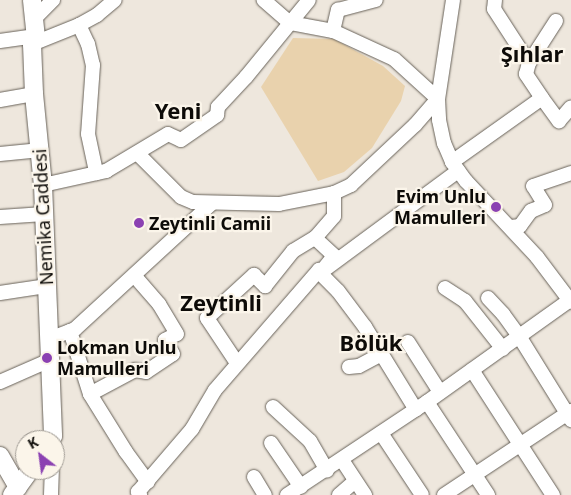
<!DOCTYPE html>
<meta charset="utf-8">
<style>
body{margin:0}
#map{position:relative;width:571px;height:495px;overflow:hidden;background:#eee7dd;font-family:"Noto Sans",sans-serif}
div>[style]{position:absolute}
.green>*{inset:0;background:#e9d2ad}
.roads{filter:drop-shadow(0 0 1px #686259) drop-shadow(0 0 1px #686259)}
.minor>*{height:14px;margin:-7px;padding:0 7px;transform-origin:7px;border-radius:7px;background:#fff}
.major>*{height:18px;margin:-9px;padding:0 9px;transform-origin:9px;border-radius:9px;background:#fff}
.dots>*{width:14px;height:14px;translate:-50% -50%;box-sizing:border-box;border:2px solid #fbf5ea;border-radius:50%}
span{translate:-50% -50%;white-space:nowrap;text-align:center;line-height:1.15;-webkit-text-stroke:4.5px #fbf5ea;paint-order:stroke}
.poi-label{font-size:18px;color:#0d0b08;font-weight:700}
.right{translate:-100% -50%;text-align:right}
.left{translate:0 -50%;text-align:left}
.street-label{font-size:18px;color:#0d0b08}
.district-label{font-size:22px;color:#0d0b08;font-weight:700}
.north{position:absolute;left:15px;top:430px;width:50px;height:50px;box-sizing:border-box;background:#fbf5ea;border:1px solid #9c9790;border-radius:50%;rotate:330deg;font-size:14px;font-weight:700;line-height:20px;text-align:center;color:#0d0b08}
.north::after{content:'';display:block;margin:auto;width:18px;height:22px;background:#8b41b2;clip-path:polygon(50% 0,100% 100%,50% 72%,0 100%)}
</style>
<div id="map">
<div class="green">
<i style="clip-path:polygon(293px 38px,334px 39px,383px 66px,405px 86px,401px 101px,372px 148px,344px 172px,318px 181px,261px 87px)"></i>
</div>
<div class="roads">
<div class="minor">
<i style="left:453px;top:0;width:100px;rotate:98.6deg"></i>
<i style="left:438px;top:99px;width:21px;rotate:87deg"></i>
<i style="left:439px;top:120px;width:24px;rotate:78deg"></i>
<i style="left:444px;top:143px;width:21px;rotate:67deg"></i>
<i style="left:452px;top:162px;width:24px;rotate:54deg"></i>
<i style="left:466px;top:181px;width:104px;rotate:46.9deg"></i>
<i style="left:537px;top:257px;width:56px;rotate:52.9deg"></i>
<i style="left:495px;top:0;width:9px;rotate:96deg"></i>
<i style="left:494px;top:9px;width:64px;rotate:57.1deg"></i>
<i style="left:34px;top:19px;width:27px;rotate:-45deg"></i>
<i style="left:79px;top:25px;width:21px;rotate:65deg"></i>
<i style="left:88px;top:44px;width:22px;rotate:77deg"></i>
<i style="left:93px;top:65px;width:69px;rotate:94.1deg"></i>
<i style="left:88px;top:134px;width:40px;rotate:78deg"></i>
<i style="left:333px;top:31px;width:22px;rotate:-77deg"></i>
<i style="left:338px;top:10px;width:39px;rotate:-15deg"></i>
<i style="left:0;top:41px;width:36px;rotate:-8deg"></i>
<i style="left:32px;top:44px;width:51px;rotate:-22deg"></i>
<i style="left:79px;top:25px;width:21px;rotate:-29deg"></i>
<i style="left:97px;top:15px;width:23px;rotate:-40deg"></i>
<i style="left:542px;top:98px;width:29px;rotate:54deg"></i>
<i style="left:559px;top:121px;width:18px;rotate:-49deg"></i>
<i style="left:0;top:100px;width:35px;rotate:-10deg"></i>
<i style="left:137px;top:153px;width:62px;rotate:45deg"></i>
<i style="left:181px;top:197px;width:13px;rotate:23deg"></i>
<i style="left:193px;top:202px;width:86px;rotate:1.3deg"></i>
<i style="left:279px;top:204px;width:56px;rotate:-11.3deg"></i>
<i style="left:334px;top:193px;width:19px;rotate:-25deg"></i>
<i style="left:351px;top:185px;width:88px;rotate:-43.2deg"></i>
<i style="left:415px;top:125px;width:35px;rotate:-49deg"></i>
<i style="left:438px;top:99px;width:59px;rotate:-137.7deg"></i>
<i style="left:394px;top:59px;width:67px;rotate:-155.3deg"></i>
<i style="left:333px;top:31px;width:44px;rotate:-169.5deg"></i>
<i style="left:290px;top:23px;width:35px;rotate:-139deg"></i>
<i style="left:0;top:154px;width:41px;rotate:-5.6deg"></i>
<i style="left:452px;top:162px;width:110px;rotate:-35.4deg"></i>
<i style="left:542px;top:98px;width:29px;rotate:-124deg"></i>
<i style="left:526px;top:74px;width:11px;rotate:-75deg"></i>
<i style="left:529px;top:63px;width:50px;rotate:-57.3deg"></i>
<i style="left:43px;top:185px;width:65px;rotate:-12.5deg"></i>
<i style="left:106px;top:171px;width:72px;rotate:-30.8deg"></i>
<i style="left:168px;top:134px;width:14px;rotate:25deg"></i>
<i style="left:181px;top:140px;width:44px;rotate:-34.8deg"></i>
<i style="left:217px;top:115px;width:8px;rotate:-83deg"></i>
<i style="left:218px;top:107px;width:41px;rotate:-47deg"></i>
<i style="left:246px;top:77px;width:99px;rotate:-50.7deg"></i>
<i style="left:0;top:217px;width:44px;rotate:-3.9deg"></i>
<i style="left:511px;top:227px;width:9px;rotate:-6deg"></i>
<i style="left:520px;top:226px;width:19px;rotate:-54deg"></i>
<i style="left:531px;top:211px;width:15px;rotate:-23deg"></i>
<i style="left:545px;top:205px;width:22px;rotate:-122deg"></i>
<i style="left:533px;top:186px;width:40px;rotate:-18.9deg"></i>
<i style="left:315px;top:238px;width:26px;rotate:43deg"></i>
<i style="left:334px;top:256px;width:22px;rotate:129deg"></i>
<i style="left:320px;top:273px;width:25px;rotate:45deg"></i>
<i style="left:338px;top:291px;width:45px;rotate:53.1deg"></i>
<i style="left:365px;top:327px;width:97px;rotate:58.4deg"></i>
<i style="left:445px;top:288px;width:24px;rotate:33deg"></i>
<i style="left:465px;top:301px;width:61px;rotate:51.6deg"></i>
<i style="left:0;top:293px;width:48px;rotate:-8.5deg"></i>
<i style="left:488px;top:298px;width:22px;rotate:47deg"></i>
<i style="left:503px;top:314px;width:27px;rotate:54deg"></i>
<i style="left:519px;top:336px;width:99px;rotate:58.2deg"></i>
<i style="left:70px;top:331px;width:66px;rotate:72.4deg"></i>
<i style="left:90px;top:394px;width:68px;rotate:58.2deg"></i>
<i style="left:126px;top:452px;width:37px;rotate:54deg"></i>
<i style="left:49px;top:339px;width:28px;rotate:-21deg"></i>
<i style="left:75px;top:329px;width:185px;rotate:-42.6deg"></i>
<i style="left:408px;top:342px;width:59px;rotate:57.4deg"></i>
<i style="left:237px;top:363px;width:54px;rotate:-123.7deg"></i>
<i style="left:207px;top:318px;width:64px;rotate:-42.5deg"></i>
<i style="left:254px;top:275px;width:16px;rotate:45deg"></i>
<i style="left:265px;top:286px;width:45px;rotate:-51.3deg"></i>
<i style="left:293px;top:251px;width:26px;rotate:-31deg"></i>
<i style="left:315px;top:238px;width:29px;rotate:-49deg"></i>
<i style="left:334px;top:216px;width:23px;rotate:-90deg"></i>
<i style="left:349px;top:367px;width:10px;rotate:-6deg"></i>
<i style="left:359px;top:366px;width:26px;rotate:-28deg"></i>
<i style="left:472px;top:370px;width:149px;rotate:57.1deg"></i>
<i style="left:0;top:382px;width:55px;rotate:-23.7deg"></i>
<i style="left:90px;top:394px;width:51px;rotate:-28.1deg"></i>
<i style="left:135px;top:370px;width:11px;rotate:10deg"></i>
<i style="left:146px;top:372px;width:32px;rotate:-34deg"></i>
<i style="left:173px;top:354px;width:16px;rotate:-120deg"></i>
<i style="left:165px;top:340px;width:13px;rotate:-27deg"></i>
<i style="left:177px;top:334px;width:35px;rotate:-121deg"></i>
<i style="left:159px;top:304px;width:38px;rotate:-131deg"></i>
<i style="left:427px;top:402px;width:111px;rotate:56.7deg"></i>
<i style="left:273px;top:407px;width:50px;rotate:42.6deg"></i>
<i style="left:310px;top:441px;width:34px;rotate:60deg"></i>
<i style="left:381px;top:433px;width:74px;rotate:56.5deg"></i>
<i style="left:271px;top:443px;width:53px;rotate:55.7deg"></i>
<i style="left:342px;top:460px;width:42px;rotate:56.7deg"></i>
<i style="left:254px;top:477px;width:21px;rotate:59deg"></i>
<i style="left:51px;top:495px;width:25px;rotate:-88deg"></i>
<i style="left:140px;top:495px;width:4px;rotate:-124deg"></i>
<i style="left:138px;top:492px;width:83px;rotate:-49.4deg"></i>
<i style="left:192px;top:429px;width:45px;rotate:-59.5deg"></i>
<i style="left:215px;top:390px;width:159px;rotate:-49.1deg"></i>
<i style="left:319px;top:270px;width:3px;rotate:72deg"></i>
<i style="left:320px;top:273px;width:172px;rotate:-36.5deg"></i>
<i style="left:287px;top:495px;width:168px;rotate:-33.6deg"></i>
<i style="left:427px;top:402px;width:176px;rotate:-35.5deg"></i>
<i style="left:339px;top:495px;width:21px;rotate:-41deg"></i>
<i style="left:444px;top:495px;width:152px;rotate:-33.5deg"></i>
</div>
<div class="major">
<i style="left:32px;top:0;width:36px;rotate:84deg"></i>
<i style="left:36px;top:36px;width:9px;rotate:117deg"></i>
<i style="left:32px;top:44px;width:50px;rotate:87.7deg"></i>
<i style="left:34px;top:94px;width:91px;rotate:84.4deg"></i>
<i style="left:43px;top:185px;width:251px;rotate:87.7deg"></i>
<i style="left:53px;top:436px;width:4px;rotate:117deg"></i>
<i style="left:0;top:456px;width:36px;rotate:60deg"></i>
<i style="left:12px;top:495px;width:31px;rotate:-54deg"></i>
</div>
</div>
<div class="dots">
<i style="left:496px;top:207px;background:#8b41b2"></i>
<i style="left:139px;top:223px;background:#8b41b2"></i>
<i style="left:47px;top:358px;background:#8b41b2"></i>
</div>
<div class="poi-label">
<span class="right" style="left:486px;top:207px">Evim Unlu<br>Mamulleri</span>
<span class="left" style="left:149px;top:223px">Zeytinli Camii</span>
<span class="left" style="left:57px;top:358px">Lokman Unlu<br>Mamulleri</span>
</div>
<div class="street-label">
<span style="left:43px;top:217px;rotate:-93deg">Nemika Caddesi</span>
</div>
<div class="district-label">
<span style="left:532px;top:54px">Şıhlar</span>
<span style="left:178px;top:111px">Yeni</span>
<span style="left:221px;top:303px">Zeytinli</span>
<span style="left:371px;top:343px">Bölük</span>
</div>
<div class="north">K</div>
</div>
